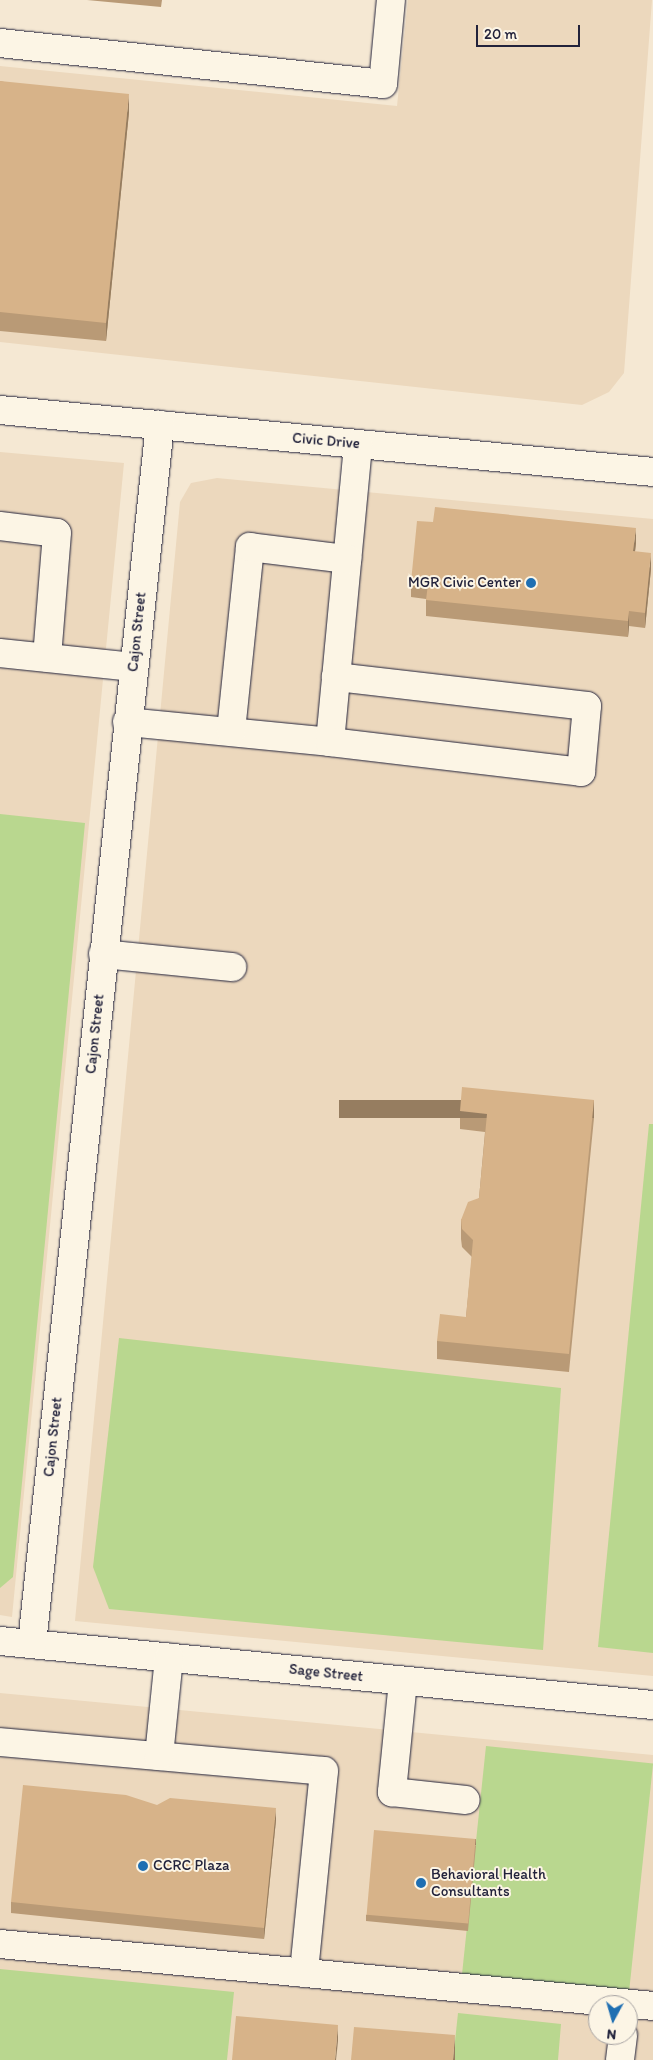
<!DOCTYPE html>
<style>
body{margin:0}
#map{position:relative;width:653px;height:2060px;overflow:hidden;background:#f5e8d3;font-family:Itim,sans-serif}
div>[style]{position:absolute}
.built>*{inset:0;background:#ecd8bd}
.green>*{inset:0;background:#b9d78f;transform-origin:0 0}
.roads{filter:drop-shadow(0 0 1px #22223b) drop-shadow(0 0 1px #22223b)}
.minor>*{height:28px;margin:-14px;padding:0 14px;transform-origin:14px;border-radius:14px;background:#fcf5e5}
.wall>*{inset:0;background:#b99a76}
.shaded-wall>*{inset:0;background:#967d60;transform-origin:0 0}
.building>*{inset:0;background:#d7b389;transform-origin:0 0}
.dots>*{width:14px;height:14px;translate:-50% -50%;box-sizing:border-box;border:2px solid #fcf5e5;border-radius:50%}
span{translate:-50% -50%;white-space:nowrap;text-align:center;line-height:1.15;-webkit-text-stroke:4px #fcf5e5;paint-order:stroke}
.street-label{font-size:15px;color:#22223b}
.poi-label{font-size:15px;color:#22223b}
.right{translate:-100% -50%;text-align:right}
.left{translate:0 -50%;text-align:left}
.north{position:absolute;left:588px;top:1995px;width:50px;height:50px;box-sizing:border-box;background:#fcf5e5;border:1px solid #a5a1a1;border-radius:50%;rotate:186deg;font-size:14px;font-weight:700;line-height:20px;text-align:center;color:#22223b}
.north::after{content:'';display:block;margin:auto;width:18px;height:22px;background:#1f6fb2;clip-path:polygon(50% 0,100% 100%,50% 72%,0 100%)}
.scale{position:absolute;left:476px;top:25px;width:104px;height:22px;box-sizing:border-box;border:2px solid #22223b;border-top:0;padding-left:6px;font-size:15px;line-height:18px;white-space:nowrap;color:#22223b;-webkit-text-stroke:4px #fcf5e5;paint-order:stroke}
</style>
<div id="map">
<div class="built">
<i style="clip-path:polygon(408px 0,652px 0,624px 373px,609px 392px,582px 405px,0 342px,0 66px,397px 106px)"></i>
<i style="clip-path:polygon(0 452px,124px 463px,12px 1617px,0 1615px)"></i>
<i style="clip-path:polygon(217px 478px,653px 519px,653px 1676px,75px 1621px,180px 502px,191px 483px)"></i>
<i style="clip-path:polygon(evenodd,0 1693px,653px 1755px,653px 2060px,0 2060px,0 1693px,598px 2005px,628px 2005px,628px 2035px,598px 2035px,598px 2005px)"></i>
</div>
<div class="green">
<i style="clip-path:polygon(0 814px,85px 823px,13px 1577px,0 1588px)"></i>
<i style="clip-path:polygon(649px 1124px,653px 1124px,653px 1653px,598px 1647px)"></i>
<i style="clip-path:polygon(119px 1338px,561px 1388px,543px 1650px,109px 1609px,93px 1567px)"></i>
<i style="left:486px;top:1746px;width:168px;height:233px;rotate:6deg"></i>
<i style="clip-path:polygon(0 1969px,234px 1992px,227px 2060px,0 2060px)"></i>
<i style="clip-path:polygon(458px 2013px,561px 2024px,558px 2060px,453px 2060px)"></i>
</div>
<div class="roads">
<div class="minor">
<i style="left:0;top:43px;width:385px;rotate:6.1deg"></i>
<i style="left:383px;top:84px;width:84px;rotate:-84.6deg"></i>
<i style="left:0;top:410px;width:656px;rotate:5.42deg"></i>
<i style="left:0;top:526px;width:57px;rotate:7deg"></i>
<i style="left:57px;top:533px;width:125px;rotate:94.6deg"></i>
<i style="left:0;top:653px;width:134px;rotate:6deg"></i>
<i style="left:127px;top:722px;width:204px;rotate:5.6deg"></i>
<i style="left:330px;top:742px;width:299px;rotate:-84.6deg"></i>
<i style="left:231px;top:731px;width:185px;rotate:-84.1deg"></i>
<i style="left:250px;top:547px;width:98px;rotate:7.1deg"></i>
<i style="left:330px;top:742px;width:253px;rotate:6.8deg"></i>
<i style="left:581px;top:772px;width:66px;rotate:-84.8deg"></i>
<i style="left:587px;top:706px;width:253px;rotate:-173.4deg"></i>
<i style="left:103px;top:954px;width:130px;rotate:5.8deg"></i>
<i style="left:0;top:1641px;width:656px;rotate:5.6deg"></i>
<i style="left:32px;top:1644px;width:1226px;rotate:-84.01deg"></i>
<i style="left:403px;top:1681px;width:112px;rotate:95.7deg"></i>
<i style="left:392px;top:1792px;width:74px;rotate:6.2deg"></i>
<i style="left:0;top:1742px;width:325px;rotate:5.1deg"></i>
<i style="left:324px;top:1771px;width:203px;rotate:95.7deg"></i>
<i style="left:159px;top:1756px;width:99px;rotate:-84.2deg"></i>
<i style="left:0;top:1944px;width:656px;rotate:5.42deg"></i>
<i style="left:620px;top:2060px;width:25px;rotate:-83deg"></i>
</div>
</div>
<div class="wall">
<i style="clip-path:polygon(87px 0,162px 0,161px 7px)"></i>
<i style="clip-path:polygon(0 81px,129px 112px,106px 341px,0 331px)"></i>
<i style="clip-path:polygon(636px 543px,635px 552px,651px 569px,645px 628px,629px 626px,628px 637px,426px 616px,426px 599px,411px 597px,411px 582px)"></i>
<i style="clip-path:polygon(460px 1111px,594px 1118px,569px 1372px,437px 1359px,437px 1341px,466px 1317px,472px 1257px,462px 1247px,461px 1239px,461px 1220px,479px 1198px,485px 1132px,460px 1129px)"></i>
<i style="clip-path:polygon(157px 1805px,276px 1820px,264px 1939px,11px 1913px,11px 1902px)"></i>
<i style="clip-path:polygon(476px 1845px,468px 1931px,366px 1921px,366px 1915px)"></i>
</div>
<div class="shaded-wall">
<i style="clip-path:polygon(129px 94px,129px 112px,106px 341px,106px 323px)"></i>
<i style="clip-path:polygon(636px 528px,636px 543px,633px 567px,633px 551px)"></i>
<i style="clip-path:polygon(651px 553px,651px 569px,645px 628px,645px 613px)"></i>
<i style="clip-path:polygon(629px 611px,629px 626px,628px 637px,628px 621px)"></i>
<i style="left:594px;top:1100px;width:18px;height:255px;rotate:90deg"></i>
<i style="clip-path:polygon(276px 1808px,276px 1820px,264px 1939px,264px 1928px)"></i>
<i style="left:476px;top:1839px;width:6px;height:86px;rotate:90deg"></i>
<i style="clip-path:polygon(338px 2025px,338px 2041px,336px 2060px,335px 2060px)"></i>
<i style="clip-path:polygon(455px 2035px,455px 2060px,453px 2060px)"></i>
</div>
<div class="building">
<i style="clip-path:polygon(0 81px,129px 94px,106px 323px,0 312px)"></i>
<i style="clip-path:polygon(435px 507px,636px 528px,633px 551px,651px 553px,645px 613px,629px 611px,628px 621px,426px 600px,428px 584px,411px 582px,417px 521px,433px 522px)"></i>
<i style="clip-path:polygon(462px 1087px,594px 1100px,569px 1354px,437px 1341px,440px 1314px,466px 1317px,473px 1240px,462px 1229px,461px 1220px,468px 1202px,479px 1198px,487px 1114px,460px 1111px)"></i>
<i style="clip-path:polygon(23px 1785px,126px 1795px,157px 1805px,170px 1798px,276px 1808px,264px 1928px,11px 1902px)"></i>
<i style="left:374px;top:1830px;width:102px;height:85px;rotate:5deg"></i>
<i style="clip-path:polygon(236px 2016px,338px 2025px,335px 2060px,232px 2060px)"></i>
<i style="clip-path:polygon(354px 2027px,455px 2035px,453px 2060px,351px 2060px)"></i>
</div>
<div class="dots">
<i style="left:531px;top:583px;background:#1f6fb2"></i>
<i style="left:143px;top:1866px;background:#1f6fb2"></i>
<i style="left:421px;top:1883px;background:#1f6fb2"></i>
</div>
<div class="street-label">
<span style="left:326px;top:441px;rotate:5deg">Civic Drive</span>
<span style="left:137px;top:632px;rotate:-84deg">Cajon Street</span>
<span style="left:95px;top:1034px;rotate:-84deg">Cajon Street</span>
<span style="left:53px;top:1437px;rotate:-84deg">Cajon Street</span>
<span style="left:326px;top:1673px;rotate:6deg">Sage Street</span>
</div>
<div class="poi-label">
<span class="right" style="left:521px;top:583px">MGR Civic Center</span>
<span class="left" style="left:153px;top:1866px">CCRC Plaza</span>
<span class="left" style="left:431px;top:1883px">Behavioral Health<br>Consultants</span>
</div>
<div class="north">N</div>
<div class="scale">20 m</div>
</div>
